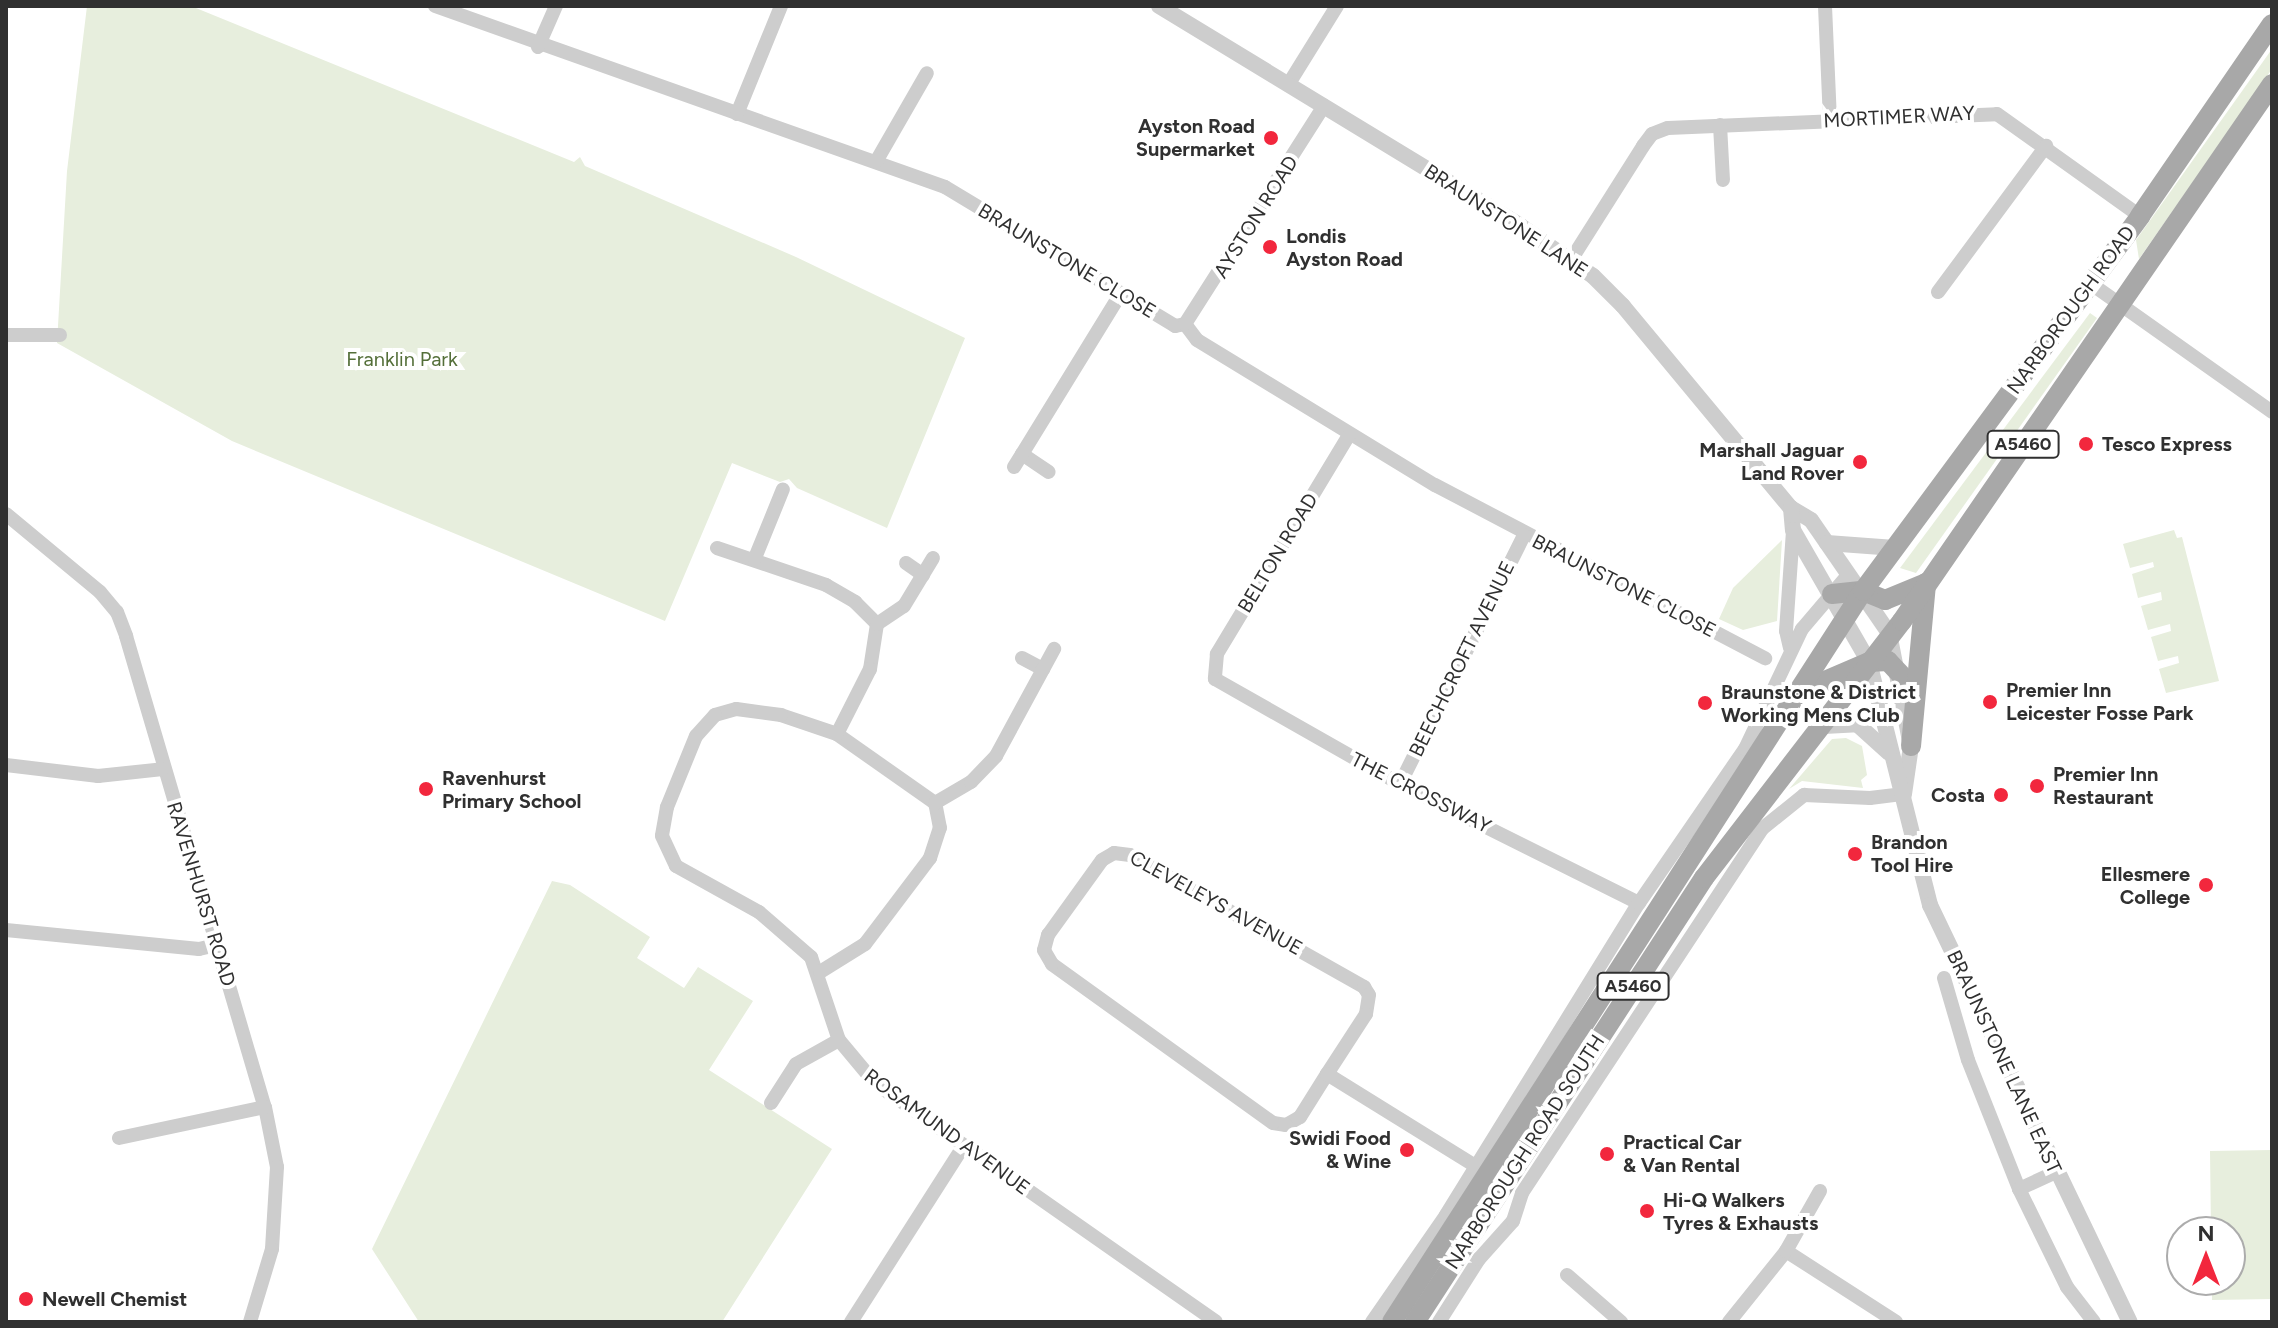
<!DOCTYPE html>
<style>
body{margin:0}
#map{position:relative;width:2278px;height:1328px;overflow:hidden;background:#fff;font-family:Figtree,sans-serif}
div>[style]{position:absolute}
.green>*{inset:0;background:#e7eedd}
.minor>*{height:14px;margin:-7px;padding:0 7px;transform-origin:7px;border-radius:7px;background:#cdcdcd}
.tertiary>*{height:16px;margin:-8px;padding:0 8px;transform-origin:8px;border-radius:8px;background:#cdcdcd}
.primary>*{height:20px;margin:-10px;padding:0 10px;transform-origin:10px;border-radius:10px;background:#a8a8a8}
.dots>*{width:22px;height:22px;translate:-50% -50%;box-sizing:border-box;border:4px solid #fff;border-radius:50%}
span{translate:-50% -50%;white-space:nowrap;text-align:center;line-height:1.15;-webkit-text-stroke:8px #fff;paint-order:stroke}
.shield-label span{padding:2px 6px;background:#fff;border:2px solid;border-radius:6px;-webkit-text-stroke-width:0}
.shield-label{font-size:18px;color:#303030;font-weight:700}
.street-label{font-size:20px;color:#303030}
.poi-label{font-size:20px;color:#303030;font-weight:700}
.right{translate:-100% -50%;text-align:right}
.left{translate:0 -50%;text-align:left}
.park-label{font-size:20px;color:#546f39}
.frame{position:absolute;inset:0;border:8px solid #303030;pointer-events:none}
.north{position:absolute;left:2166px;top:1216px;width:80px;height:80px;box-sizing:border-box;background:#fff;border:2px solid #acacac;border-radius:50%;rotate:0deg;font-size:22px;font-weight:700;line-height:32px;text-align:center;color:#303030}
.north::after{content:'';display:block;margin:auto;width:28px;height:36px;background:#f2273d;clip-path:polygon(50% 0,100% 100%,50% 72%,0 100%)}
</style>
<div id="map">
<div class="green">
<i style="clip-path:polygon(87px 6px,191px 6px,574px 162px,580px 157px,585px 166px,796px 257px,965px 338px,887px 528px,797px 488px,789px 479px,780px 482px,732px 463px,665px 621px,232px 441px,57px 343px,67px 171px)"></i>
<i style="clip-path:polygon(2272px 49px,2272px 69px,2139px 259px,2136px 240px)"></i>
<i style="clip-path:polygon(2090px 313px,2097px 318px,1916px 573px,1900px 568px)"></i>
<i style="clip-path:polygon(2174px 530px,2177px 538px,2182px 537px,2219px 681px,2166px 693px,2159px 669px,2179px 663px,2178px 656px,2158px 661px,2151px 637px,2171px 631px,2170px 624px,2148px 630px,2141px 606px,2162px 600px,2161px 592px,2138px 598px,2132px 574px,2154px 567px,2153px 562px,2130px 568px,2123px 544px)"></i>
<i style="clip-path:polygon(1782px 540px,1777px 621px,1743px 630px,1719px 619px,1733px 588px)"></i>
<i style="clip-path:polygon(1846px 738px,1862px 746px,1867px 775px,1861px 780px,1863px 788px,1802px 781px,1789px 789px,1832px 739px)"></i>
<i style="clip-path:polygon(552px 881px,570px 885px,650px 937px,637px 958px,684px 988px,698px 967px,753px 1001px,709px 1070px,832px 1149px,722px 1322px,419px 1322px,372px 1249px)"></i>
<i style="clip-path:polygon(2272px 1150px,2272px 1299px,2212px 1300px,2212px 1280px,2230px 1280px,2230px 1232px,2211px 1232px,2210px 1151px)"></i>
</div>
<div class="minor">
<i style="left:435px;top:6px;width:541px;rotate:19.54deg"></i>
<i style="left:945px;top:187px;width:269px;rotate:31.1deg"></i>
<i style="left:1175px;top:326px;width:10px;rotate:-11deg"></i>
<i style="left:1185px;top:324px;width:20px;rotate:53deg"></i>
<i style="left:1197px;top:340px;width:279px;rotate:31.4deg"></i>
<i style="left:1435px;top:485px;width:373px;rotate:27.7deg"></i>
<i style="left:1825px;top:6px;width:114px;rotate:87.5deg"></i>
<i style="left:538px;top:47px;width:45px;rotate:-66.3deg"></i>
<i style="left:1288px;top:85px;width:93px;rotate:-58.2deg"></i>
<i style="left:737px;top:114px;width:117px;rotate:-67.8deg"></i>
<i style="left:1720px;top:125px;width:55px;rotate:86.9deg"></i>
<i style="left:877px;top:160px;width:100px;rotate:-60.1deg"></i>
<i style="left:1571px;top:260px;width:135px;rotate:-57.7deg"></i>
<i style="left:1643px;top:146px;width:15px;rotate:-53deg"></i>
<i style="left:1652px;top:134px;width:17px;rotate:-21deg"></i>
<i style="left:1668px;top:128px;width:329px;rotate:-2.4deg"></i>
<i style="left:1997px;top:114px;width:176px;rotate:35.5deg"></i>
<i style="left:2090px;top:283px;width:223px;rotate:35.3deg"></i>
<i style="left:1938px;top:292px;width:182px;rotate:-53.5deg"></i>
<i style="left:1185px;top:324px;width:259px;rotate:-57.5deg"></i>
<i style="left:6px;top:335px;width:54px"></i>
<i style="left:1349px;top:435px;width:256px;rotate:121.1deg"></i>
<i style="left:1217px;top:654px;width:25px;rotate:95deg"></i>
<i style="left:1215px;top:679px;width:213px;rotate:29.6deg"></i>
<i style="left:1400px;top:784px;width:267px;rotate:26.5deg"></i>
<i style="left:1022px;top:454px;width:32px;rotate:34deg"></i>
<i style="left:1014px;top:467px;width:204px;rotate:-58.4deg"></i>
<i style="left:6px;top:514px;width:122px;rotate:39.7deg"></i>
<i style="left:100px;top:592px;width:26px;rotate:50deg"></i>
<i style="left:117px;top:612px;width:26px;rotate:69deg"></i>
<i style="left:126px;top:636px;width:491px;rotate:73.6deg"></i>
<i style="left:265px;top:1107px;width:61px;rotate:78.7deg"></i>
<i style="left:277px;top:1167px;width:82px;rotate:93.5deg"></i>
<i style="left:272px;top:1249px;width:76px;rotate:106.8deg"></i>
<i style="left:717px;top:548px;width:115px;rotate:18.7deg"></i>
<i style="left:826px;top:585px;width:34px;rotate:30deg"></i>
<i style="left:855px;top:602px;width:31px;rotate:45deg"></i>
<i style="left:877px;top:624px;width:46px;rotate:98.8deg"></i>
<i style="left:870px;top:669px;width:73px;rotate:116.9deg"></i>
<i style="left:755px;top:558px;width:74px;rotate:-67.9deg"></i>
<i style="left:906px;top:563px;width:21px;rotate:35deg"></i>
<i style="left:877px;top:624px;width:32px;rotate:-34deg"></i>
<i style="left:904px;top:606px;width:56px;rotate:-58.9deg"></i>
<i style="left:1790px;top:648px;width:17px;rotate:-103deg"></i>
<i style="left:1786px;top:631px;width:101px;rotate:-86deg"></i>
<i style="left:1022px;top:658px;width:24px;rotate:28deg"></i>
<i style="left:6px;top:765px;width:93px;rotate:6.8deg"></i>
<i style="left:98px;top:776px;width:65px;rotate:-6.1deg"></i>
<i style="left:1400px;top:784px;width:278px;rotate:-63.5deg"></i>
<i style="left:935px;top:803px;width:120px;rotate:-144.9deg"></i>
<i style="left:837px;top:734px;width:59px;rotate:-161.3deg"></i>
<i style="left:781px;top:715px;width:45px;rotate:-172.4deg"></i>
<i style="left:736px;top:709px;width:22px;rotate:164deg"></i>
<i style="left:715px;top:715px;width:28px;rotate:132deg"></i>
<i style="left:696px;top:736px;width:77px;rotate:112.2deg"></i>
<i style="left:667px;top:807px;width:29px;rotate:100deg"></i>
<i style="left:662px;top:836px;width:33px;rotate:65deg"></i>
<i style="left:676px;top:866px;width:95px;rotate:29deg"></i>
<i style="left:759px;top:912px;width:69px;rotate:40.9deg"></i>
<i style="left:811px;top:957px;width:88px;rotate:71.4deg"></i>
<i style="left:839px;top:1040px;width:56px;rotate:50.1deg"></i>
<i style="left:875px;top:1083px;width:416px;rotate:35deg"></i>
<i style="left:6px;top:930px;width:194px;rotate:5.6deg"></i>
<i style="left:199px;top:949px;width:17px;rotate:-13deg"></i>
<i style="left:820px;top:972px;width:53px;rotate:-31.9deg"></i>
<i style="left:865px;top:944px;width:108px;rotate:-52.9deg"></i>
<i style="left:930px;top:858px;width:32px;rotate:-72deg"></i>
<i style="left:940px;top:828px;width:25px;rotate:-101deg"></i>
<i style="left:935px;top:803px;width:42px;rotate:-30.3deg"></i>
<i style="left:971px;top:782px;width:36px;rotate:-46deg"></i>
<i style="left:996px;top:756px;width:122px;rotate:-61.5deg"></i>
<i style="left:1944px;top:978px;width:85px;rotate:73.7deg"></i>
<i style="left:1968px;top:1060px;width:139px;rotate:68.4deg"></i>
<i style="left:2019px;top:1189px;width:109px;rotate:63.9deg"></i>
<i style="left:2067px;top:1287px;width:44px;rotate:52.4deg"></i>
<i style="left:1327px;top:1074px;width:51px;rotate:122.1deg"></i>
<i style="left:1300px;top:1117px;width:16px;rotate:150deg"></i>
<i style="left:1286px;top:1125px;width:13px;rotate:-171deg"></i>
<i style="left:1273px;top:1123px;width:272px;rotate:-144.3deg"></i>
<i style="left:1052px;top:964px;width:16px;rotate:-120deg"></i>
<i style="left:1044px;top:950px;width:16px;rotate:-75deg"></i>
<i style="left:1048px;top:935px;width:92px;rotate:-54.2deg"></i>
<i style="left:1102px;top:860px;width:14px;rotate:-30deg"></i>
<i style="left:1114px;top:853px;width:16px;rotate:7deg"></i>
<i style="left:1130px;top:855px;width:269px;rotate:29.4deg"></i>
<i style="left:1364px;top:987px;width:9px;rotate:58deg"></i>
<i style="left:1369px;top:995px;width:19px;rotate:99deg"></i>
<i style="left:1366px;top:1014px;width:72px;rotate:123deg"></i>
<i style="left:1327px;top:1074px;width:173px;rotate:31.8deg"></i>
<i style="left:771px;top:1103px;width:46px;rotate:-57.3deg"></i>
<i style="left:796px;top:1064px;width:49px;rotate:-29.2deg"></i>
<i style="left:119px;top:1138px;width:149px;rotate:-12deg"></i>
<i style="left:2019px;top:1189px;width:41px;rotate:-24.7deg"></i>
<i style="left:1786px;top:1251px;width:131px;rotate:32.8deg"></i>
<i style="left:1567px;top:1275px;width:72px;rotate:41deg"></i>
<i style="left:851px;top:1322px;width:208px;rotate:-57.4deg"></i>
<i style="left:1372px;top:1322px;width:130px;rotate:-55.3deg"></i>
<i style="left:1446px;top:1215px;width:367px;rotate:-58.3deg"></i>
<i style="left:1639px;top:903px;width:187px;rotate:-55.5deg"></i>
<i style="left:1745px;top:749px;width:133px;rotate:-64.6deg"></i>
<i style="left:1802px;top:629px;width:71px;rotate:-49.6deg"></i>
<i style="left:1439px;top:1322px;width:75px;rotate:-57.6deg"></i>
<i style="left:1479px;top:1259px;width:51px;rotate:-48.2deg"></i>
<i style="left:1513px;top:1221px;width:29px;rotate:-72deg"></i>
<i style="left:1522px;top:1193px;width:437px;rotate:-56.6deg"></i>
<i style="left:1763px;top:828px;width:53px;rotate:-38.8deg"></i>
<i style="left:1804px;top:795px;width:66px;rotate:2.6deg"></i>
<i style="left:1870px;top:798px;width:34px;rotate:-7deg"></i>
<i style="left:1729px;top:1322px;width:91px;rotate:-51.2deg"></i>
<i style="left:1786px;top:1251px;width:69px;rotate:-60.5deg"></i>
</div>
<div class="tertiary">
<i style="left:1159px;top:6px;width:425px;rotate:31.3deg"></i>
<i style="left:1522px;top:227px;width:86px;rotate:34.6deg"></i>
<i style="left:1593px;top:276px;width:42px;rotate:45deg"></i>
<i style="left:1623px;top:306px;width:263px;rotate:50.3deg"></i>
<i style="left:1791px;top:508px;width:23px;rotate:31deg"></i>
<i style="left:1811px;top:520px;width:137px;rotate:55.4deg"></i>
<i style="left:1889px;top:633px;width:115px;rotate:79deg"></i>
<i style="left:1911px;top:746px;width:49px;rotate:98.3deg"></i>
<i style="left:1791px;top:508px;width:22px;rotate:85deg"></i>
<i style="left:1793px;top:530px;width:152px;rotate:60.1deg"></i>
<i style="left:1869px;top:662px;width:251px;rotate:75.9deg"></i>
<i style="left:1930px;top:905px;width:462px;rotate:64.4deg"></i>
<i style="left:1827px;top:543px;width:68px;rotate:4.2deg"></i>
<i style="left:1824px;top:726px;width:33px;rotate:-3deg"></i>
<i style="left:1857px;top:724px;width:43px;rotate:42.2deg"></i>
</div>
<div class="primary">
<i style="left:1832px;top:594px;width:31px;rotate:-6deg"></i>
<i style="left:1863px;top:591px;width:24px;rotate:22deg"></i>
<i style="left:1885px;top:600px;width:44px;rotate:-22.5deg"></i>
<i style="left:1804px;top:690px;width:71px;rotate:-23.3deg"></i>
<i style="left:1869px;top:662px;width:19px;rotate:-3deg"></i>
<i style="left:1888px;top:661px;width:19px;rotate:47deg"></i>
<i style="left:1911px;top:746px;width:164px;rotate:-84.7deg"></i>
<i style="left:1392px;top:1322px;width:870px;rotate:-57.21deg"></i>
<i style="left:1863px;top:591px;width:466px;rotate:-53.5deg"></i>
<i style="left:2140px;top:216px;width:233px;rotate:-55.5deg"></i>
<i style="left:1415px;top:1322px;width:530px;rotate:-56.94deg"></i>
<i style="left:1704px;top:878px;width:324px;rotate:-52.4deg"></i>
<i style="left:1902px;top:621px;width:652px;rotate:-55.43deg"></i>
</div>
<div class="dots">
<i style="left:1271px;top:138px;background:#f2273d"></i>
<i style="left:1270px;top:247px;background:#f2273d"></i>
<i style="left:2086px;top:444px;background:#f2273d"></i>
<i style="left:1860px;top:462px;background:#f2273d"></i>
<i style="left:1990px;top:702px;background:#f2273d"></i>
<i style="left:1705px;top:703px;background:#f2273d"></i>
<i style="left:2037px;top:786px;background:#f2273d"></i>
<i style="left:426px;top:789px;background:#f2273d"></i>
<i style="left:2001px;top:795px;background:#f2273d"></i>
<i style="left:1855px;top:854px;background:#f2273d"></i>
<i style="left:2206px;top:885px;background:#f2273d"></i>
<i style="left:1407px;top:1150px;background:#f2273d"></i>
<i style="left:1607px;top:1154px;background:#f2273d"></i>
<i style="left:1647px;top:1211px;background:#f2273d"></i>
<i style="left:26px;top:1299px;background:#f2273d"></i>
</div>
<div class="shield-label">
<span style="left:2023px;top:444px">A5460</span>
<span style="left:1633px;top:986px">A5460</span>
</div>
<div class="street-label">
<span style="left:1899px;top:117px;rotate:-3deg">MORTIMER WAY</span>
<span style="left:1256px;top:217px;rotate:-58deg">AYSTON ROAD</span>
<span style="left:1506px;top:221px;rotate:33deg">BRAUNSTONE LANE</span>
<span style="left:1067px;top:261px;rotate:31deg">BRAUNSTONE CLOSE</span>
<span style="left:2071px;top:310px;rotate:-54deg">NARBOROUGH ROAD</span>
<span style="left:1278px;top:553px;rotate:-59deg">BELTON ROAD</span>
<span style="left:1624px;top:586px;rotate:27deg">BRAUNSTONE CLOSE</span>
<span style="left:1462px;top:659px;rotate:-64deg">BEECHCROFT AVENUE</span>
<span style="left:1421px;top:793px;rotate:27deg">THE CROSSWAY</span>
<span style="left:201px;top:894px;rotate:73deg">RAVENHURST ROAD</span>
<span style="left:1216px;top:903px;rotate:29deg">CLEVELEYS AVENUE</span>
<span style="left:2004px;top:1062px;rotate:65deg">BRAUNSTONE LANE EAST</span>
<span style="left:947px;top:1132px;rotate:36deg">ROSAMUND AVENUE</span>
<span style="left:1525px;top:1152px;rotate:-57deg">NARBOROUGH ROAD SOUTH</span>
</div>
<div class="poi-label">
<span class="right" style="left:1255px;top:138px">Ayston Road<br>Supermarket</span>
<span class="left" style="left:1286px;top:248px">Londis<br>Ayston Road</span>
<span class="left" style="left:2102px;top:444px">Tesco Express</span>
<span class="right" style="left:1844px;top:462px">Marshall Jaguar<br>Land Rover</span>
<span class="left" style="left:2006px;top:702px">Premier Inn<br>Leicester Fosse Park</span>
<span class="left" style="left:1721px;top:704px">Braunstone &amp; District<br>Working Mens Club</span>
<span class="left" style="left:2053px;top:786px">Premier Inn<br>Restaurant</span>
<span class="left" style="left:442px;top:790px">Ravenhurst<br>Primary School</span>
<span class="right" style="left:1985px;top:795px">Costa</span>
<span class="left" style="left:1871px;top:854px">Brandon<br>Tool Hire</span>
<span class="right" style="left:2190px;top:886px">Ellesmere<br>College</span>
<span class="right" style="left:1391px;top:1150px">Swidi Food<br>&amp; Wine</span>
<span class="left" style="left:1623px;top:1154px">Practical Car<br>&amp; Van Rental</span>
<span class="left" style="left:1663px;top:1212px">Hi-Q Walkers<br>Tyres &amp; Exhausts</span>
<span class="left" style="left:42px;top:1299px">Newell Chemist</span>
</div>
<div class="park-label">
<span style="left:402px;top:359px">Franklin Park</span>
</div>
<div class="frame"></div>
<div class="north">N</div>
</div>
